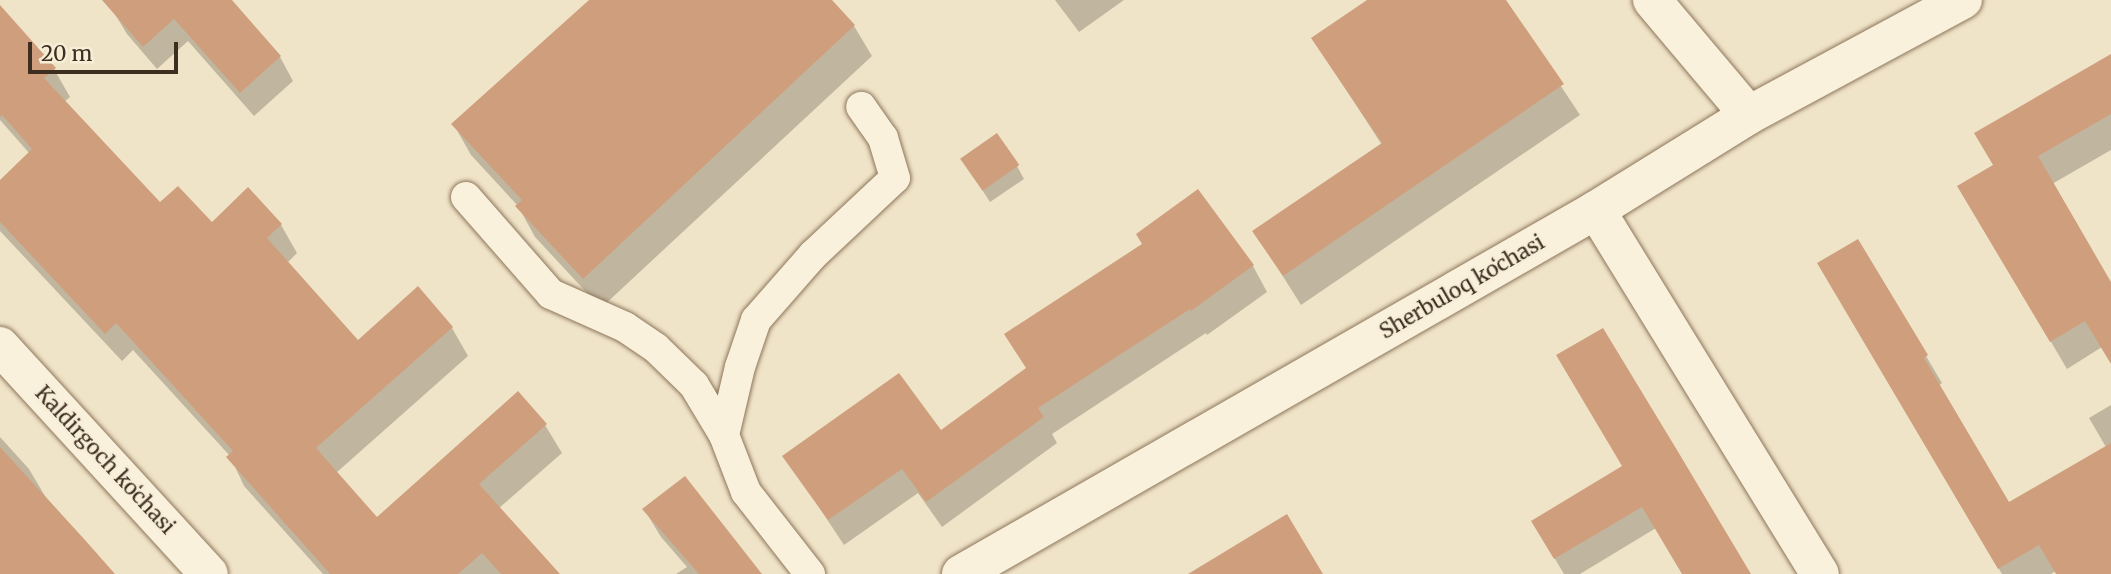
<!DOCTYPE html>
<meta charset="utf-8">
<style>
body{margin:0}
#map{position:relative;width:2111px;height:574px;overflow:hidden;background:#f0e4c8;font-family:Merriweather,serif}
div>[style]{position:absolute}
.shadow>*{inset:0;background:#0003}
.building>*{inset:0;background:#cf9f7d;transform-origin:0 0}
.roads{filter:drop-shadow(0 0 2px #8d765c) drop-shadow(0 0 2px #8d765c)}
.lane>*{height:30px;margin:-15px;padding:0 15px;transform-origin:15px;border-radius:15px;background:#faf1dc}
.street>*{height:38px;margin:-19px;padding:0 19px;transform-origin:19px;border-radius:19px;background:#faf1dc}
span{translate:-50% -50%;white-space:nowrap;text-align:center;line-height:1.15;-webkit-text-stroke:5px #f7eed8;paint-order:stroke}
.street-label{font-size:21px;color:#3d2e20}
.scale{position:absolute;left:28px;top:42px;width:150px;height:32px;box-sizing:border-box;border:4px solid #3d2e20;border-top:0;padding-left:9px;font-size:21px;line-height:24px;white-space:nowrap;color:#3d2e20;-webkit-text-stroke:5px #f7eed8;paint-order:stroke}
</style>
<div id="map">
<div class="shadow">
<i style="clip-path:polygon(126px 0,229px 0,280px 57px,293px 81px,254px 116px,188px 41px,157px 69px,127px 34px,113px 11px)"></i>
<i style="clip-path:polygon(592px 0,830px 0,854px 26px,872px 56px,601px 308px,535px 237px,518px 206px,471px 155px,454px 125px)"></i>
<i style="clip-path:polygon(1055px 0,1124px 0,1079px 32px)"></i>
<i style="clip-path:polygon(1504px 0,1580px 115px,1301px 305px,1255px 232px,1382px 145px,1313px 39px)"></i>
<i style="clip-path:polygon(0 8px,54px 69px,70px 97px,64px 102px,160px 205px,212px 224px,281px 225px,297px 253px,287px 263px,357px 342px,452px 328px,468px 356px,336px 473px,377px 519px,545px 425px,562px 453px,498px 509px,558px 574px,323px 574px,244px 486px,230px 456px,133px 350px,122px 361px,0 231px,0 182px,30px 154px,0 120px)"></i>
<i style="clip-path:polygon(2111px 56px,2111px 150px,2052px 184px,2111px 286px,2111px 362px,2102px 347px,2067px 369px,1959px 186px,1995px 166px)"></i>
<i style="clip-path:polygon(1017px 166px,1024px 179px,990px 202px,970px 171px)"></i>
<i style="clip-path:polygon(1198px 192px,1253px 266px,1267px 292px,1207px 335px,1206px 333px,1052px 434px,1057px 443px,942px 527px,918px 493px,844px 545px,785px 456px,940px 432px,1027px 369px)"></i>
<i style="clip-path:polygon(1819px 264px,1926px 356px,1942px 383px,1938px 386px,2008px 504px,2106px 447px,2089px 418px,2111px 405px,2111px 574px,2058px 574px,2056px 571px,2051px 574px,2002px 574px)"></i>
<i style="clip-path:polygon(0 437px,29px 469px,45px 496px,113px 574px,0 574px)"></i>
<i style="clip-path:polygon(1624px 467px,1749px 574px,1684px 574px,1656px 528px,1580px 574px,1564px 574px,1533px 522px)"></i>
<i style="clip-path:polygon(644px 509px,760px 574px,676px 574px,687px 567px,661px 537px)"></i>
</div>
<div class="building">
<i style="clip-path:polygon(102px 0,232px 0,281px 56px,240px 93px,174px 19px,143px 47px)"></i>
<i style="clip-path:polygon(589px 0,832px 0,855px 25px,583px 279px,515px 206px,522px 200px,451px 124px)"></i>
<i style="clip-path:polygon(1367px 0,1506px 0,1564px 84px,1283px 276px,1252px 231px,1382px 143px,1311px 38px)"></i>
<i style="clip-path:polygon(0 5px,56px 68px,44px 78px,160px 202px,178px 186px,212px 222px,248px 187px,282px 224px,267px 238px,358px 340px,418px 286px,453px 327px,316px 448px,377px 517px,518px 391px,547px 424px,479px 484px,560px 574px,501px 574px,482px 553px,458px 574px,330px 574px,226px 457px,233px 451px,116px 323px,105px 334px,0 222px,0 180px,32px 149px,2px 115px,0 117px)"></i>
<i style="clip-path:polygon(2111px 54px,2111px 114px,2038px 156px,2111px 282px,2111px 364px,2085px 321px,2050px 342px,1957px 186px,1993px 165px,1974px 133px)"></i>
<i style="left:997px;top:133px;width:39px;height:45px;rotate:55deg"></i>
<i style="clip-path:polygon(1198px 189px,1254px 265px,1191px 311px,1190px 309px,1038px 408px,1044px 417px,926px 502px,902px 469px,828px 520px,782px 456px,899px 373px,941px 430px,1026px 368px,1004px 334px,1142px 244px,1136px 234px)"></i>
<i style="clip-path:polygon(1858px 239px,1928px 355px,1924px 358px,2009px 502px,2111px 443px,2111px 574px,2056px 574px,2039px 545px,1998px 569px,1817px 263px)"></i>
<i style="clip-path:polygon(1603px 328px,1677px 450px,1751px 574px,1682px 574px,1642px 507px,1554px 559px,1531px 521px,1622px 466px,1556px 355px)"></i>
<i style="clip-path:polygon(0 447px,85px 540px,115px 574px,0 574px)"></i>
<i style="clip-path:polygon(685px 476px,762px 574px,699px 574px,642px 509px)"></i>
<i style="clip-path:polygon(1287px 514px,1323px 574px,1188px 574px)"></i>
</div>
<div class="roads">
<div class="lane">
<i style="left:466px;top:197px;width:129px;rotate:48.8deg"></i>
<i style="left:551px;top:294px;width:81px;rotate:24deg"></i>
<i style="left:625px;top:327px;width:37px;rotate:34deg"></i>
<i style="left:656px;top:348px;width:53px;rotate:44.2deg"></i>
<i style="left:694px;top:385px;width:58px;rotate:59deg"></i>
<i style="left:810px;top:574px;width:104px;rotate:-128deg"></i>
<i style="left:746px;top:492px;width:61px;rotate:-111.1deg"></i>
<i style="left:724px;top:435px;width:70px;rotate:-76.8deg"></i>
<i style="left:740px;top:367px;width:50px;rotate:-71.2deg"></i>
<i style="left:756px;top:320px;width:86px;rotate:-48.8deg"></i>
<i style="left:813px;top:255px;width:112px;rotate:-43.2deg"></i>
<i style="left:895px;top:178px;width:42px;rotate:-106.7deg"></i>
<i style="left:883px;top:138px;width:38px;rotate:-125deg"></i>
</div>
<div class="street">
<i style="left:1652px;top:0;width:150px;rotate:49.9deg"></i>
<i style="left:1596px;top:210px;width:427px;rotate:58.4deg"></i>
<i style="left:0;top:346px;width:309px;rotate:47.5deg"></i>
<i style="left:961px;top:574px;width:732px;rotate:-29.82deg"></i>
<i style="left:1596px;top:210px;width:180px;rotate:-31.8deg"></i>
<i style="left:1749px;top:115px;width:243px;rotate:-28.3deg"></i>
</div>
</div>
<div class="street-label">
<span style="left:1462px;top:287px;rotate:-30deg">Sherbuloq koʻchasi</span>
<span style="left:105px;top:460px;rotate:47deg">Kaldirgoch koʻchasi</span>
</div>
<div class="scale">20 m</div>
</div>
